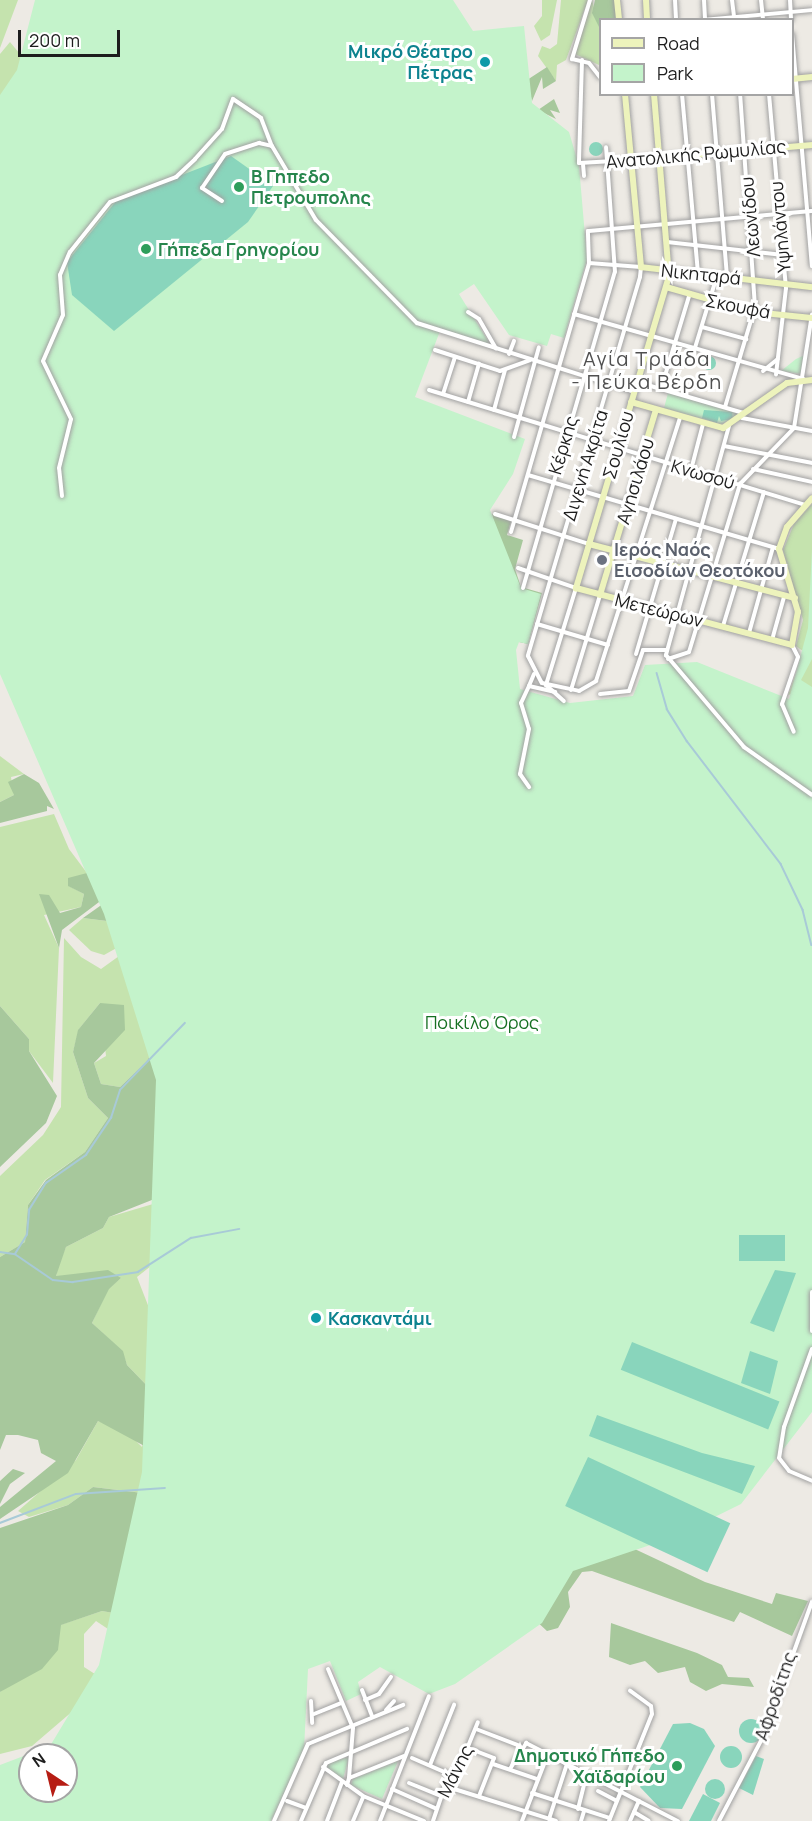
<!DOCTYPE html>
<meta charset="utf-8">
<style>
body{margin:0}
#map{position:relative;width:812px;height:1821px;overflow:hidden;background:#edeae4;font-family:Manrope,sans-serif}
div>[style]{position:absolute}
.grass>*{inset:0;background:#c5e3ae}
.forest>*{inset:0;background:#a7c89c}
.park>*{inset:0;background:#c4f3cb}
.pitch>*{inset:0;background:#89d5bc;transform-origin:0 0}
.round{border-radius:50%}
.stream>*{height:1.5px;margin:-0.75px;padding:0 0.75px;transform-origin:0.75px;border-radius:0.75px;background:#a8cad7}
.roads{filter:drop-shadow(0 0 2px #a1a1a1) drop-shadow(0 0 2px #a1a1a1)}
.street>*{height:4px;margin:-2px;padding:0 2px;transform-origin:2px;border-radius:2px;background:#fff}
.secondary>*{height:6px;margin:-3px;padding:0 3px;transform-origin:3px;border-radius:3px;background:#edf3bc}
.dots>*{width:16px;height:16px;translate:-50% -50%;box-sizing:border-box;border:3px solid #fff;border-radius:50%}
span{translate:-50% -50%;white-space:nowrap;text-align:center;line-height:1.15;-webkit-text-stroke:6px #fff;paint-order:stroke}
.culture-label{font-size:18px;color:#0d838f;font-weight:700}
.right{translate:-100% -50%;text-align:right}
.left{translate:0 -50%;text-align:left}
.street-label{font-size:18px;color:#1d1d1d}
.leisure-label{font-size:18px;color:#27864d;font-weight:700}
.worship-label{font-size:18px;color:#5b616d;font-weight:700}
.park-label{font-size:18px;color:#167022}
.neighbourhood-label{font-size:20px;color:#505050;letter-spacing:1.5px}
.legend{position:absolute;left:599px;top:18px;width:195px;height:78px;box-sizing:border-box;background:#fff;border:2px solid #a5a5a5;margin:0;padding:8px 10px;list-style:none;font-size:18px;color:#1d1d1d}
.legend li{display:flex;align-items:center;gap:12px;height:30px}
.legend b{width:30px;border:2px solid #a5a5a5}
.north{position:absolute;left:18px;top:1743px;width:60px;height:60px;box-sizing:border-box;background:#fff;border:2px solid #a5a5a5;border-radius:50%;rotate:325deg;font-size:16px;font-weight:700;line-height:24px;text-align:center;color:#1d1d1d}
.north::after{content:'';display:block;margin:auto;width:21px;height:27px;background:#b61d14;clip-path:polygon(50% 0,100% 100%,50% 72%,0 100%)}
.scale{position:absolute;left:18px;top:30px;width:102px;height:27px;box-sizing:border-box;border:3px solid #1d1d1d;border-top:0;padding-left:8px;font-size:18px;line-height:21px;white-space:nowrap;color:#1d1d1d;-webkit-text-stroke:4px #fff;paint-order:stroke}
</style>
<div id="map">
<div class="grass">
<i style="clip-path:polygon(0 0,18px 0,0 48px)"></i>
<i style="clip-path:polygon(542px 0,557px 0,550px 35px,541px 41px,534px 26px,542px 16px)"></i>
<i style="clip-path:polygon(561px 0,588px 0,566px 60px,557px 65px,556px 81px,538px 56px,542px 46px,550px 49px,557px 44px)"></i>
<i style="clip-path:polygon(592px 0,600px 29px,599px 65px,575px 54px)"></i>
<i style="clip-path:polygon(10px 42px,53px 94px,0 136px,0 54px)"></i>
<i style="clip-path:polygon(812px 504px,812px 688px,788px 695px,804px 652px,796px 646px,803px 620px,783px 550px,794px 524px)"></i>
<i style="clip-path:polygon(0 756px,24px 774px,11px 777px,14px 795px,0 802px)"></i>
<i style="clip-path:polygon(54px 814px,69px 849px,87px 873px,69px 886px,84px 894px,81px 907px,44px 915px,59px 948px,53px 1083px,29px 1051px,29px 1039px,0 1006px,0 827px)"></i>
<i style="clip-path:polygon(83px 918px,115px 922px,122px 945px,104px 955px,91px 951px,69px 930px)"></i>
<i style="clip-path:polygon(64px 938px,81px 957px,101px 969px,126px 951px,171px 1024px,146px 1062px,120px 1087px,101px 1084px,94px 1063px,106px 1056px,100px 1003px,79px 1029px,73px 1052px,88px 1098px,108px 1118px,85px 1152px,45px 1180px,28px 1205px,25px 1242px,0 1257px,0 1176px,43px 1135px,61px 1107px)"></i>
<i style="clip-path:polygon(170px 1199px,161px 1258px,137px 1277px,158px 1331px,152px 1494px,93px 1487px,68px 1505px,29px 1517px,18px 1511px,76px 1460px,98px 1421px,126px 1431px,142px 1447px,155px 1394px,127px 1365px,122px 1351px,92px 1323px,108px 1289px,121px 1278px,56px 1276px,59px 1263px,66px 1247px,103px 1228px,109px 1217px)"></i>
<i style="clip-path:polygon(102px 1611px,119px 1614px,111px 1631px,96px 1621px,84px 1634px,84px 1667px,98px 1676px,88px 1698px,32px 1746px,0 1754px,0 1692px,57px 1650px,60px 1625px)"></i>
</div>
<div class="forest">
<i style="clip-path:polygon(595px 0,615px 0,617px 19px,600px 20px,600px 29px,592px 13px)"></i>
<i style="clip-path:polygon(547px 67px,556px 81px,543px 89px,542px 77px,532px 101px,527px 80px)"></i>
<i style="clip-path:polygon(554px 99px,560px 113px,550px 110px,556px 119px,538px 110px)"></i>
<i style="clip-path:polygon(492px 514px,511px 521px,507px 535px,523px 540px,515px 569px,521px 587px,542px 593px,528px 644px,519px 642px)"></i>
<i style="clip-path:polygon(24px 774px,39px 783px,54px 809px,47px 806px,47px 811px,0 823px,0 802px,14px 795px,8px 782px)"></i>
<i style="clip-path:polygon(82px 859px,103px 899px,62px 930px,59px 948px,39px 894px,49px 895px,60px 913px,81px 907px,84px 894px,68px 886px,68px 878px,87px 873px)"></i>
<i style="clip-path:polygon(124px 889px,115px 922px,83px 918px)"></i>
<i style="clip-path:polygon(100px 1003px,124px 1005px,125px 1030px,94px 1063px,101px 1084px,120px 1087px,146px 1062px,171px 1024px,167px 1194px,109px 1217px,103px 1228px,66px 1247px,56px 1276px,108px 1270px,121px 1278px,109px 1289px,92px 1323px,123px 1351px,127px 1365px,155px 1394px,150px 1449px,98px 1421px,68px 1473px,0 1519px,0 1507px,56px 1461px,41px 1453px,38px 1440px,18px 1435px,6px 1435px,0 1450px,0 1257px,25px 1242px,28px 1205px,46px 1180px,85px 1152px,108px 1118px,88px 1098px,73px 1052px,78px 1030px)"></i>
<i style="clip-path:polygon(0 1006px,29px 1039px,29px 1051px,57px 1096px,46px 1123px,0 1167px)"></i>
<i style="clip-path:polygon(13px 1469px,25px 1473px,10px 1484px,0 1504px,0 1481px)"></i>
<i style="clip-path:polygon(93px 1487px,151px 1494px,119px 1614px,102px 1611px,61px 1625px,58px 1650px,42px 1669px,0 1692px,0 1528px,68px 1505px)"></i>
<i style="clip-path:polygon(590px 1528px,705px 1582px,772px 1604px,776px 1593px,808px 1601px,792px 1636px,740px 1612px,734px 1622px,592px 1571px,582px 1572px,568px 1592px,570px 1607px,558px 1628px,547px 1631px,533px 1618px)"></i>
<i style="clip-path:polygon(611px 1623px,697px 1653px,722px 1665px,728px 1677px,749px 1678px,754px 1687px,722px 1684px,706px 1691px,690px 1682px,685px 1667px,658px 1673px,645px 1661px,630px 1665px,609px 1657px)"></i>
</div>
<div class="park">
<i style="clip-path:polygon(evenodd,35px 0,453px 0,473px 31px,524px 26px,532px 103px,569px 132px,579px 166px,587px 259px,564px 338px,551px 334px,547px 346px,509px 335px,474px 284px,459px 294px,490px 344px,440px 331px,415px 397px,525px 439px,513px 474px,490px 510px,521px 588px,541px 594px,528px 644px,519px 642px,516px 650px,520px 689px,570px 703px,633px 696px,645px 665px,697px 662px,789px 699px,808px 628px,812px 549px,812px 659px,801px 680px,812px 687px,812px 1412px,741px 1504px,674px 1537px,573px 1571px,542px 1623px,455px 1684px,429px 1694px,380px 1667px,358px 1682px,361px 1694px,346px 1701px,330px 1661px,308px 1669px,304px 1750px,271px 1821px,0 1821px,0 1765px,50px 1746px,99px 1665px,142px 1472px,156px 1080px,104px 914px,0 674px,0 95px,17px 70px,35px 0,30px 1755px,66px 1755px,66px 1791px,30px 1791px,30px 1755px)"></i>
<i style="clip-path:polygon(805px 355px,802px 374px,781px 371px,796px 359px)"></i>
<i style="clip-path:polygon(668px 393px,742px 414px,721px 424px,664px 408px)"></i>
<i style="clip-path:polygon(349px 1757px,343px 1779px,327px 1767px,330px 1762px)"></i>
<i style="clip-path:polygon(398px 1761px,382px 1799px,351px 1785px,353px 1779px)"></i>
</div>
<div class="pitch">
<i class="round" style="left:589px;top:142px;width:14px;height:14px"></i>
<i style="clip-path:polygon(231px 156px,273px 186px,248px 222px,114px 331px,72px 295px,67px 262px,117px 200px)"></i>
<i class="round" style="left:702px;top:356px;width:14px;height:14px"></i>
<i style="clip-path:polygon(704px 410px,732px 412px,733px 419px,721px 421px,719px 416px,717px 423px,702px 418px)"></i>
<i style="left:785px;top:1235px;width:26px;height:46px;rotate:90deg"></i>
<i style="clip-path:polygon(775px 1270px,796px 1273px,774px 1332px,750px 1323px)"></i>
<i style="left:632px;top:1342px;width:159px;height:30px;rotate:22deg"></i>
<i style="clip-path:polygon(750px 1351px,778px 1361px,770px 1394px,741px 1383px)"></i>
<i style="clip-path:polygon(597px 1415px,702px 1453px,755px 1466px,742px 1494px,589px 1436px)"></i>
<i style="left:588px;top:1457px;width:157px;height:54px;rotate:25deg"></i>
<i class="round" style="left:739px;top:1719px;width:24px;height:24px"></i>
<i style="clip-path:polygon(690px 1723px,704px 1729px,715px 1746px,682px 1809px,660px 1808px,640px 1787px,673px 1724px)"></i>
<i class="round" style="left:720px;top:1746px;width:22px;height:22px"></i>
<i style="clip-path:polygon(756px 1756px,764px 1759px,753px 1795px,739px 1788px)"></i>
<i class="round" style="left:705px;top:1779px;width:20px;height:20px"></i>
<i style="clip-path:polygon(703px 1794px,720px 1803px,711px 1821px,689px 1821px)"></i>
</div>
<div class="stream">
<i style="left:657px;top:673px;width:37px;rotate:74deg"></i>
<i style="left:667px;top:709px;width:38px;rotate:58deg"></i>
<i style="left:687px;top:741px;width:155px;rotate:52.6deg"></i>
<i style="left:781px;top:864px;width:51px;rotate:64.4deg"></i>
<i style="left:803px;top:910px;width:36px;rotate:76deg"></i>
<i style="left:0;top:1252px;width:15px;rotate:8deg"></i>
<i style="left:15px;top:1254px;width:46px;rotate:34.4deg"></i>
<i style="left:53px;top:1280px;width:20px;rotate:6deg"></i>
<i style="left:73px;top:1282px;width:66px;rotate:-8.7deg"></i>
<i style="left:138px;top:1272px;width:63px;rotate:-32.7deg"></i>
<i style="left:191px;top:1238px;width:49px;rotate:-10.6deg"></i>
<i style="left:15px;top:1254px;width:22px;rotate:-58deg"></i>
<i style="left:27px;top:1235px;width:25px;rotate:-85deg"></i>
<i style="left:29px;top:1210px;width:32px;rotate:-58deg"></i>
<i style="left:46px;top:1183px;width:49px;rotate:-35deg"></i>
<i style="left:86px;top:1155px;width:45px;rotate:-56deg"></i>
<i style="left:111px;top:1118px;width:29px;rotate:-72deg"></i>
<i style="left:120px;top:1090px;width:93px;rotate:-45.9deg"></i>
<i style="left:0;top:1523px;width:81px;rotate:-20.9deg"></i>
<i style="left:76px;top:1494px;width:89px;rotate:-3.9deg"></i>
</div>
<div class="roads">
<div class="street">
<i style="left:590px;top:0;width:62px;rotate:107deg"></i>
<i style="left:572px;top:59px;width:17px;rotate:13deg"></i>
<i style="left:589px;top:63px;width:18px;rotate:52deg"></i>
<i style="left:675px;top:0;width:20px;rotate:87deg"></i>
<i style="left:704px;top:0;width:20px;rotate:87deg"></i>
<i style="left:732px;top:0;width:17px;rotate:83deg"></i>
<i style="left:761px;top:0;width:20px;rotate:84deg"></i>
<i style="left:790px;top:0;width:20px;rotate:87deg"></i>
<i style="left:703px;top:20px;width:109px;rotate:-5.2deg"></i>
<i style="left:792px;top:34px;width:233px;rotate:85.1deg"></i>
<i style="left:582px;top:60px;width:103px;rotate:91.7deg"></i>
<i style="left:579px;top:163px;width:52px;rotate:-3.3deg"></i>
<i style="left:682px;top:94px;width:180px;rotate:84.9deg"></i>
<i style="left:712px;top:94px;width:184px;rotate:85.3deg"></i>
<i style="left:769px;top:94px;width:195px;rotate:85deg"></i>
<i style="left:786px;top:288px;width:87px;rotate:96.6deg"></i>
<i style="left:583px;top:164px;width:12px;rotate:85deg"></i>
<i style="left:222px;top:201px;width:24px;rotate:-147deg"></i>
<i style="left:202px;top:188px;width:41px;rotate:-55.9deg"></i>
<i style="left:225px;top:154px;width:36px;rotate:-18deg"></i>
<i style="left:259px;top:143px;width:13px;rotate:13deg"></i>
<i style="left:272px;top:146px;width:86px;rotate:59.3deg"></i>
<i style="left:316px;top:220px;width:144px;rotate:45.6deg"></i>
<i style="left:417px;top:323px;width:228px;rotate:17.6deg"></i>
<i style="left:667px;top:242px;width:117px;rotate:6.4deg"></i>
<i style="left:589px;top:263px;width:52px;rotate:4.4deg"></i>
<i style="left:641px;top:267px;width:10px;rotate:96deg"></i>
<i style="left:640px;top:277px;width:395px;rotate:106.5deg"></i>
<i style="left:528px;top:656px;width:30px;rotate:63deg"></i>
<i style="left:542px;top:683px;width:38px;rotate:12deg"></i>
<i style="left:579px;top:691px;width:20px;rotate:-30deg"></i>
<i style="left:596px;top:681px;width:277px;rotate:-72.3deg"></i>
<i style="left:468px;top:312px;width:13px;rotate:32deg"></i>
<i style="left:479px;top:319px;width:34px;rotate:60deg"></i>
<i style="left:574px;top:314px;width:239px;rotate:15.8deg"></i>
<i style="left:702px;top:327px;width:46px;rotate:15.3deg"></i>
<i style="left:435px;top:350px;width:68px;rotate:17.9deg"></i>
<i style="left:500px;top:371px;width:32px;rotate:-20deg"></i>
<i style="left:694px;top:351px;width:78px;rotate:-73deg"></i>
<i style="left:509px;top:354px;width:14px;rotate:-69deg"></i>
<i style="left:763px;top:371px;width:19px;rotate:-39deg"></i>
<i style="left:637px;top:382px;width:111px;rotate:16.2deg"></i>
<i style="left:661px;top:389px;width:97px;rotate:-73.2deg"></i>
<i style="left:429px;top:390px;width:394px;rotate:17deg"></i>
<i style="left:443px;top:394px;width:39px;rotate:-72deg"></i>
<i style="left:468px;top:402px;width:40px;rotate:-74deg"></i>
<i style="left:725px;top:407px;width:104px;rotate:-73.3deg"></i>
<i style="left:755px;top:307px;width:214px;rotate:-94deg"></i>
<i style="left:494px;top:410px;width:41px;rotate:-74.6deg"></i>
<i style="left:742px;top:418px;width:71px;rotate:10.5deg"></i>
<i style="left:729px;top:426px;width:238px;rotate:105.4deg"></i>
<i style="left:666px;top:655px;width:121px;rotate:49.7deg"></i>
<i style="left:744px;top:747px;width:83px;rotate:35.2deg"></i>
<i style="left:514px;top:437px;width:93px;rotate:-74.5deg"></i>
<i style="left:724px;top:446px;width:90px;rotate:10.9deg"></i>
<i style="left:753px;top:469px;width:60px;rotate:12.4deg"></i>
<i style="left:691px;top:470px;width:48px;rotate:-75.4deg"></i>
<i style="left:528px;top:475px;width:262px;rotate:16.4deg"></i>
<i style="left:62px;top:496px;width:28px;rotate:-96deg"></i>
<i style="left:59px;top:468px;width:50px;rotate:-76.2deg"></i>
<i style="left:71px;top:419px;width:64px;rotate:-115.8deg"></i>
<i style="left:43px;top:361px;width:50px;rotate:-66.5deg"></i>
<i style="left:63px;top:315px;width:40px;rotate:-94.3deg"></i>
<i style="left:60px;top:275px;width:25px;rotate:-67deg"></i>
<i style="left:70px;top:252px;width:64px;rotate:-51.3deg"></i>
<i style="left:110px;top:202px;width:71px;rotate:-20.7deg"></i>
<i style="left:176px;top:177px;width:26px;rotate:-43deg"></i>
<i style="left:195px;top:159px;width:40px;rotate:-48deg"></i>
<i style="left:222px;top:129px;width:32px;rotate:-70deg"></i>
<i style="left:233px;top:99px;width:34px;rotate:34deg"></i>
<i style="left:261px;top:118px;width:30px;rotate:69deg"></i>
<i style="left:495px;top:514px;width:99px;rotate:17.7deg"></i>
<i style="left:511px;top:532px;width:280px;rotate:-73.8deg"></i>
<i style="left:589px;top:263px;width:32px;rotate:-92deg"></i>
<i style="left:588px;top:231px;width:225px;rotate:-5.1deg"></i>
<i style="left:518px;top:568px;width:61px;rotate:19deg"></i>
<i style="left:576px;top:588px;width:102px;rotate:107.2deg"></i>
<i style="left:546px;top:685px;width:24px;rotate:42deg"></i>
<i style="left:523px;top:588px;width:329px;rotate:-73.8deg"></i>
<i style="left:615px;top:272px;width:125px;rotate:-94.1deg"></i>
<i style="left:537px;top:624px;width:74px;rotate:16.5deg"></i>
<i style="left:723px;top:626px;width:140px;rotate:-73deg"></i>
<i style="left:749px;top:633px;width:89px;rotate:-74.4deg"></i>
<i style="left:772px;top:640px;width:45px;rotate:-74.4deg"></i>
<i style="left:792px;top:645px;width:13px;rotate:63deg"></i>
<i style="left:798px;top:657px;width:50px;rotate:108.8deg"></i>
<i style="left:782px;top:704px;width:30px;rotate:67deg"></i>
<i style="left:643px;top:650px;width:24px"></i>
<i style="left:636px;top:654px;width:141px;rotate:-73.5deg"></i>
<i style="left:668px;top:659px;width:22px;rotate:-18deg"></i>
<i style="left:689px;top:652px;width:176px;rotate:-73.1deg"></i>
<i style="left:740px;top:484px;width:78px;rotate:-46deg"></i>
<i style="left:794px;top:428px;width:115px;rotate:-81deg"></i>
<i style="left:534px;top:674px;width:13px;rotate:113deg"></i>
<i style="left:529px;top:686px;width:27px;rotate:13deg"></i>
<i style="left:529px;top:686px;width:19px;rotate:115deg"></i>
<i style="left:521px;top:703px;width:27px;rotate:73deg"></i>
<i style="left:529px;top:729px;width:46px;rotate:101.3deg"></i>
<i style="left:520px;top:774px;width:16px;rotate:55deg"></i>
<i style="left:571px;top:690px;width:99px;rotate:-73deg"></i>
<i style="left:600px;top:694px;width:29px;rotate:-6deg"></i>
<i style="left:629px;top:691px;width:43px;rotate:-71.1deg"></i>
<i style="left:812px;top:1292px;width:39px;rotate:90deg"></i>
<i style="left:812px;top:1349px;width:83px;rotate:109.7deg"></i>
<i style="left:784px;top:1427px;width:31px;rotate:99deg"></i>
<i style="left:779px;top:1458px;width:16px;rotate:52deg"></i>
<i style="left:789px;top:1471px;width:25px;rotate:23deg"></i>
<i style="left:328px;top:1669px;width:64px;rotate:67deg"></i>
<i style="left:353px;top:1728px;width:50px;rotate:94.6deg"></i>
<i style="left:362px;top:1690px;width:28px;rotate:69deg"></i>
<i style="left:365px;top:1700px;width:15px;rotate:-23deg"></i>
<i style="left:379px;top:1694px;width:21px;rotate:-55deg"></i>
<i style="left:311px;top:1701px;width:22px;rotate:87deg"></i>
<i style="left:386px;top:1710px;width:12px;rotate:-48deg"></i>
<i style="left:314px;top:1714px;width:29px;rotate:-22deg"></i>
<i style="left:476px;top:1729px;width:47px;rotate:21.1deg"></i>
<i style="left:468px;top:1748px;width:28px;rotate:21deg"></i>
<i style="left:494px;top:1758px;width:41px;rotate:111.5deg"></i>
<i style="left:412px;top:1758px;width:40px;rotate:23.4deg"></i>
<i style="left:493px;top:1764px;width:46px;rotate:18.8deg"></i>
<i style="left:430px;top:1765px;width:65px;rotate:-68.2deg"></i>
<i style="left:323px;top:1767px;width:49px;rotate:35.9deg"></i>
<i style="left:363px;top:1796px;width:66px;rotate:22.3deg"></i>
<i style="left:510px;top:1769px;width:31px;rotate:-58deg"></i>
<i style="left:526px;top:1743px;width:171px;rotate:27.2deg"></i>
<i style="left:449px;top:1774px;width:14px;rotate:82deg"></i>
<i style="left:451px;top:1788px;width:110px;rotate:17.4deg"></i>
<i style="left:409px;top:1783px;width:35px;rotate:22deg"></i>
<i style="left:347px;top:1785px;width:7px;rotate:-74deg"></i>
<i style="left:349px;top:1778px;width:59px;rotate:-21.8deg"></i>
<i style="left:444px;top:1786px;width:7px;rotate:16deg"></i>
<i style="left:451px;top:1788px;width:71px;rotate:-67.8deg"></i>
<i style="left:392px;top:1789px;width:49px;rotate:24deg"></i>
<i style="left:598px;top:1791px;width:21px;rotate:28deg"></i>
<i style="left:532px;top:1793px;width:82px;rotate:17.8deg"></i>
<i style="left:287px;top:1801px;width:20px;rotate:20deg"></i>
<i style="left:578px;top:1809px;width:36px;rotate:-76deg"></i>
<i style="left:634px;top:1812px;width:17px;rotate:31deg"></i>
<i style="left:549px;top:1819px;width:58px;rotate:-71.9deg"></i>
<i style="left:274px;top:1821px;width:84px;rotate:-66.2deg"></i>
<i style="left:308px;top:1744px;width:103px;rotate:-22.3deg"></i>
<i style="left:301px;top:1821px;width:63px;rotate:-66.7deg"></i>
<i style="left:326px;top:1763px;width:88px;rotate:-22.8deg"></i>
<i style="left:327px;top:1821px;width:42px;rotate:-69deg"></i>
<i style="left:353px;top:1821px;width:26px;rotate:-67deg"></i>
<i style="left:380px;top:1821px;width:134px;rotate:-68.6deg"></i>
<i style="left:433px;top:1821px;width:50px;rotate:-71.2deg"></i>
<i style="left:522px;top:1821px;width:72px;rotate:-68.8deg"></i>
<i style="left:581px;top:1821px;width:10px;rotate:-73deg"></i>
<i style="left:609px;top:1821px;width:115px;rotate:-68.1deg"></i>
<i style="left:652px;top:1714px;width:8px;rotate:-97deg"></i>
<i style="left:651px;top:1706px;width:26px;rotate:-144deg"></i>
<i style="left:630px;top:1821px;width:22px;rotate:-66deg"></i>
<i style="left:719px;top:1821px;width:95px;rotate:-62.4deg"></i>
<i style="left:763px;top:1737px;width:144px;rotate:-70.1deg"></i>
</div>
<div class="secondary">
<i style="left:617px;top:0;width:20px;rotate:84deg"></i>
<i style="left:646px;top:0;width:20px;rotate:87deg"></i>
<i style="left:792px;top:79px;width:20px;rotate:-6deg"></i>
<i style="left:625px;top:94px;width:174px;rotate:84.7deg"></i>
<i style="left:641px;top:267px;width:172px;rotate:6.7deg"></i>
<i style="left:654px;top:94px;width:183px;rotate:85.3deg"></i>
<i style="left:669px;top:276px;width:326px;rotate:106.6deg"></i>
<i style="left:576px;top:588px;width:223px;rotate:14.8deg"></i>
<i style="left:792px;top:645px;width:34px;rotate:-80deg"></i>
<i style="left:798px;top:612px;width:66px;rotate:-106.8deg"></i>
<i style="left:779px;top:549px;width:23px;rotate:-70deg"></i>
<i style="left:787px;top:527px;width:38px;rotate:-49deg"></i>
<i style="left:631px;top:160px;width:182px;rotate:-4.7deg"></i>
<i style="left:666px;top:287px;width:91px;rotate:15.9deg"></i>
<i style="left:754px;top:312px;width:58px;rotate:5.9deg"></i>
<i style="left:631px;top:402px;width:96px;rotate:15.8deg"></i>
<i style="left:723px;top:428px;width:78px;rotate:-35.1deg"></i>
<i style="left:787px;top:383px;width:25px;rotate:-7deg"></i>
<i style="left:589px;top:544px;width:213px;rotate:14.7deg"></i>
<i style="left:600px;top:595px;width:193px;rotate:-73.2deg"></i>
</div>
</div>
<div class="dots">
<i style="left:485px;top:62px;background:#0f9aa8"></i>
<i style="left:239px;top:187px;background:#2e9e5b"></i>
<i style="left:146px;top:249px;background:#2e9e5b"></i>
<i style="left:602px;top:560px;background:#6b7280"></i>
<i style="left:316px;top:1318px;background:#0f9aa8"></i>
<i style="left:677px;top:1766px;background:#2e9e5b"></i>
</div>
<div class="culture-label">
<span class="right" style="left:473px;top:62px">Μικρό Θέατρο<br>Πέτρας</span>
<span class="left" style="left:328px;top:1318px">Κασκαντάμι</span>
</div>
<div class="street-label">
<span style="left:696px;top:154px;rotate:-5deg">Ανατολικής Ρωμυλίας</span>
<span style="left:750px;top:217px;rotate:-95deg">Λεωνίδου</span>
<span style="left:780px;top:227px;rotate:-95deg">Υψηλάντου</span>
<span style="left:701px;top:274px;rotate:6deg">Νικηταρά</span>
<span style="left:738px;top:306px;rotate:11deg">Σκουφά</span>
<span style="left:563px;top:445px;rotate:-73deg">Κέρκης</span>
<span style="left:618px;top:445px;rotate:-74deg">Σουλίου</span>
<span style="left:585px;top:465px;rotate:-73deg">Διγενή Ακρίτα</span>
<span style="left:703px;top:474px;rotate:16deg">Κνωσού</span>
<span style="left:635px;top:481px;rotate:-73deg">Αγησιλάου</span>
<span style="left:659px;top:610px;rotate:14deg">Μετεώρων</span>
<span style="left:775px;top:1696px;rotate:-71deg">Αφροδίτης</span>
<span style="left:455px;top:1771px;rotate:-63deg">Μάνης</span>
</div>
<div class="leisure-label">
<span class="left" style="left:251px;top:187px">Β Γηπεδο<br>Πετρουπολης</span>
<span class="left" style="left:158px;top:249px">Γήπεδα Γρηγορίου</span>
<span class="right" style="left:665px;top:1766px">Δημοτικό Γήπεδο<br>Χαϊδαρίου</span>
</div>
<div class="worship-label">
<span class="left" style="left:614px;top:560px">Ιερός Ναός<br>Εισοδίων Θεοτόκου</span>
</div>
<div class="park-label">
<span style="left:482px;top:1022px">Ποικίλο Όρος</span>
</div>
<div class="neighbourhood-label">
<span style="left:647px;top:370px">Αγία Τριάδα<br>- Πεύκα Βέρδη</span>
</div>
<ul class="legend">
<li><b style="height:8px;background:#edf3bc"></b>Road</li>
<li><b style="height:16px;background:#c4f3cb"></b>Park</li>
</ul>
<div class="north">N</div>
<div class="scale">200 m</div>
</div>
